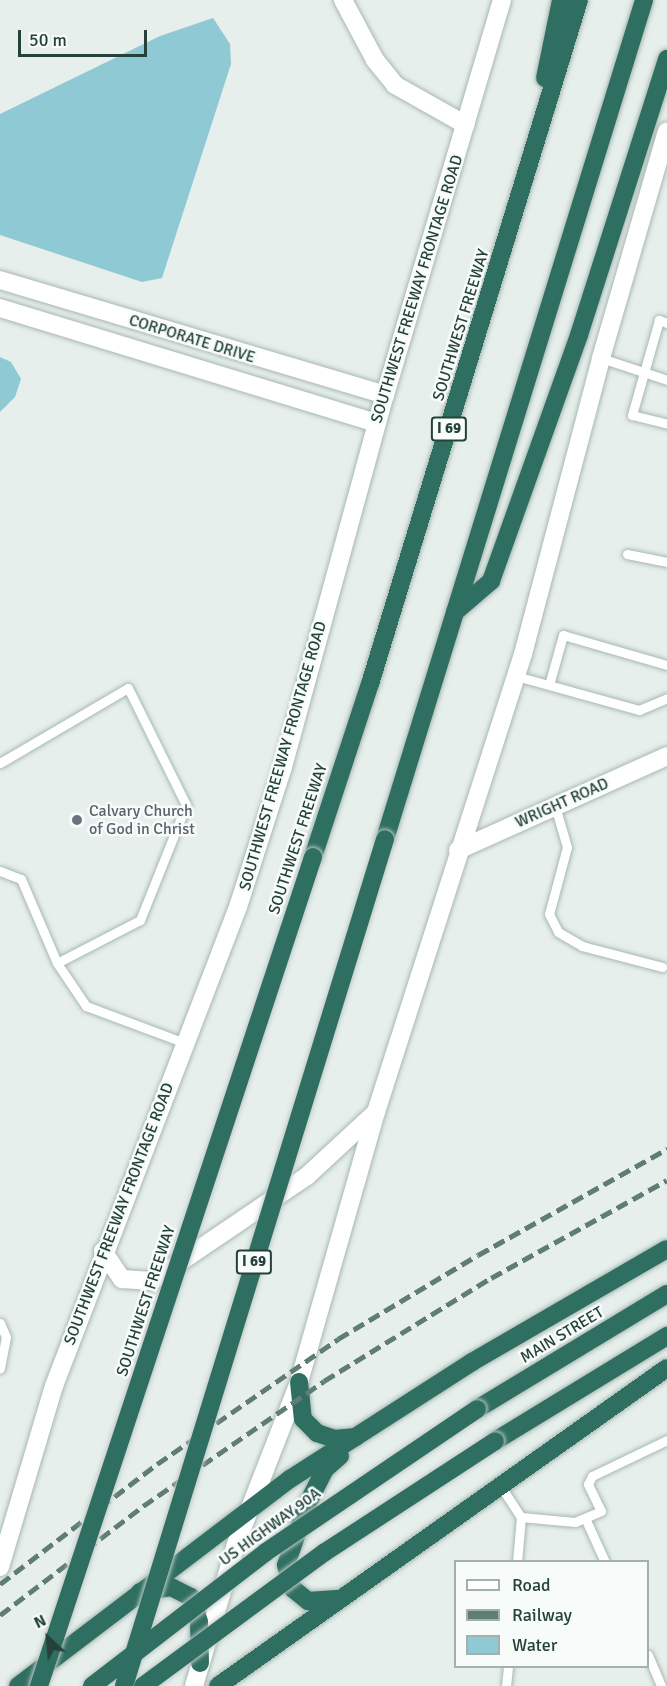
<!DOCTYPE html>
<style>
body{margin:0}
#map{position:relative;width:667px;height:1686px;overflow:hidden;background:#e6efeb;font-family:Signika,sans-serif}
div>[style]{position:absolute}
.water>*{inset:0;background:#8ec9d4}
.roads{filter:drop-shadow(0 0 2px #a8b8b2) drop-shadow(0 0 2px #a8b8b2)}
.lane>*{height:9px;margin:-4.5px;padding:0 4.5px;transform-origin:4.5px;border-radius:4.5px;background:#fff}
.street>*{height:18px;margin:-9px;padding:0 9px;transform-origin:9px;border-radius:9px;background:#fff}
.secondary>*{height:18px;margin:-9px;padding:0 9px;transform-origin:9px;border-radius:9px;background:#fff}
.highway>*{height:18px;margin:-9px;padding:0 9px;transform-origin:9px;border-radius:9px;background:#2f6f62}
.rail>*{height:4.5px;margin-top:-2.25px;transform-origin:0;background:repeating-linear-gradient(90deg,#5f7d75 0 12px,transparent 0 18px)}
.bridges{filter:drop-shadow(0 0 2px #c2cac8) drop-shadow(0 0 2px #c2cac8)}
.highway-bridge>*{height:18px;margin:-9px;padding:0 9px;transform-origin:9px;border-radius:9px;background:#2f6f62}
.dots>*{width:16px;height:16px;translate:-50% -50%;box-sizing:border-box;border:3px solid #f7fbf9;border-radius:50%}
span{translate:-50% -50%;white-space:nowrap;text-align:center;line-height:1.15;-webkit-text-stroke:5px #f7fbf9;paint-order:stroke}
.shield-label span{padding:2px 4px;background:#f7fbf9;border:2px solid;border-radius:4px;-webkit-text-stroke-width:0}
.shield-label{font-size:15px;color:#24423a;font-weight:700}
.street-label{font-size:16px;color:#24423a}
.worship-label{font-size:16px;color:#5b616d}
.left{translate:0 -50%;text-align:left}
.legend{position:absolute;left:454px;top:1560px;width:195px;height:108px;box-sizing:border-box;background:#f7fbf9;border:2px solid #a3b1ad;margin:0;padding:8px 10px;list-style:none;font-size:18px;color:#24423a}
.legend li{display:flex;align-items:center;gap:12px;height:30px}
.legend b{width:30px;border:2px solid #a3b1ad}
.north{position:absolute;left:18px;top:1608px;width:60px;height:60px;-webkit-text-stroke:4px #f7fbf9;paint-order:stroke;rotate:334deg;font-size:16px;font-weight:700;line-height:24px;text-align:center;color:#24423a}
.north::after{content:'';display:block;margin:auto;width:21px;height:27px;background:#24423a;clip-path:polygon(50% 0,100% 100%,50% 72%,0 100%)}
.scale{position:absolute;left:18px;top:30px;width:129px;height:27px;box-sizing:border-box;border:3px solid #24423a;border-top:0;padding-left:8px;font-size:18px;line-height:21px;white-space:nowrap;color:#24423a;-webkit-text-stroke:4px #f7fbf9;paint-order:stroke}
</style>
<div id="map">
<div class="water">
<i style="clip-path:polygon(213px 18px,230px 44px,231px 64px,162px 278px,142px 282px,0 235px,0 114px,160px 36px)"></i>
<i style="clip-path:polygon(0 357px,11px 362px,21px 379px,15px 397px,0 412px)"></i>
</div>
<div class="roads">
<div class="lane">
<i style="left:667px;top:323px;width:9px;rotate:-159deg"></i>
<i style="left:659px;top:320px;width:99px;rotate:105.9deg"></i>
<i style="left:632px;top:415px;width:36px;rotate:14deg"></i>
<i style="left:601px;top:358px;width:70px;rotate:18.4deg"></i>
<i style="left:627px;top:554px;width:41px;rotate:11.3deg"></i>
<i style="left:516px;top:676px;width:128px;rotate:15.5deg"></i>
<i style="left:639px;top:710px;width:30px;rotate:-23deg"></i>
<i style="left:549px;top:685px;width:52px;rotate:-74.4deg"></i>
<i style="left:563px;top:635px;width:108px;rotate:16.1deg"></i>
<i style="left:0;top:763px;width:148px;rotate:-30.4deg"></i>
<i style="left:128px;top:688px;width:131px;rotate:63.6deg"></i>
<i style="left:186px;top:805px;width:124px;rotate:111.8deg"></i>
<i style="left:140px;top:920px;width:93px;rotate:152.6deg"></i>
<i style="left:555px;top:806px;width:43px;rotate:73.7deg"></i>
<i style="left:567px;top:847px;width:69px;rotate:105deg"></i>
<i style="left:549px;top:914px;width:20px;rotate:63deg"></i>
<i style="left:558px;top:932px;width:28px;rotate:30deg"></i>
<i style="left:582px;top:946px;width:83px;rotate:14.7deg"></i>
<i style="left:0;top:871px;width:22px;rotate:21deg"></i>
<i style="left:21px;top:879px;width:91px;rotate:66.8deg"></i>
<i style="left:57px;top:963px;width:52px;rotate:56deg"></i>
<i style="left:86px;top:1006px;width:106px;rotate:20.5deg"></i>
<i style="left:0;top:1323px;width:15px;rotate:67deg"></i>
<i style="left:6px;top:1337px;width:32px;rotate:101deg"></i>
<i style="left:500px;top:1485px;width:38px;rotate:57deg"></i>
<i style="left:521px;top:1517px;width:45px;rotate:95.1deg"></i>
<i style="left:521px;top:1517px;width:54px;rotate:5.3deg"></i>
<i style="left:575px;top:1522px;width:28px;rotate:-23deg"></i>
<i style="left:601px;top:1511px;width:30px;rotate:-116deg"></i>
<i style="left:588px;top:1484px;width:9px;rotate:-63deg"></i>
<i style="left:592px;top:1476px;width:83px;rotate:-25.6deg"></i>
<i style="left:585px;top:1518px;width:48px;rotate:65.6deg"></i>
<i style="left:648px;top:1655px;width:34px;rotate:67deg"></i>
<i style="left:506px;top:1686px;width:20px;rotate:-84deg"></i>
</div>
<div class="street">
<i style="left:343px;top:0;width:68px;rotate:61.9deg"></i>
<i style="left:375px;top:60px;width:32px;rotate:51deg"></i>
<i style="left:395px;top:85px;width:81px;rotate:29.4deg"></i>
<i style="left:458px;top:850px;width:229px;rotate:-24.2deg"></i>
</div>
<div class="secondary">
<i style="left:0;top:280px;width:402px;rotate:16.6deg"></i>
<i style="left:0;top:308px;width:394px;rotate:17deg"></i>
<i style="left:103px;top:1251px;width:34px;rotate:56deg"></i>
<i style="left:122px;top:1279px;width:30px;rotate:4deg"></i>
<i style="left:152px;top:1281px;width:187px;rotate:-34.1deg"></i>
<i style="left:307px;top:1176px;width:94px;rotate:-42.8deg"></i>
<i style="left:0;top:1567px;width:189px;rotate:-73.4deg"></i>
<i style="left:54px;top:1386px;width:513px;rotate:-68.99deg"></i>
<i style="left:238px;top:907px;width:147px;rotate:-72.2deg"></i>
<i style="left:283px;top:767px;width:386px;rotate:-74.7deg"></i>
<i style="left:385px;top:395px;width:412px;rotate:-73.5deg"></i>
<i style="left:194px;top:1686px;width:148px;rotate:-73.5deg"></i>
<i style="left:236px;top:1544px;width:174px;rotate:-68.7deg"></i>
<i style="left:299px;top:1382px;width:281px;rotate:-74.1deg"></i>
<i style="left:376px;top:1112px;width:481px;rotate:-72.2deg"></i>
<i style="left:523px;top:654px;width:306px;rotate:-75.2deg"></i>
<i style="left:601px;top:358px;width:236px;rotate:-73.8deg"></i>
</div>
<div class="highway">
<i style="left:545px;top:78px;width:80px;rotate:-78.4deg"></i>
<i style="left:455px;top:612px;width:48px;rotate:-40.7deg"></i>
<i style="left:491px;top:581px;width:261px;rotate:-70.3deg"></i>
<i style="left:579px;top:335px;width:290px;rotate:-72.3deg"></i>
<i style="left:385px;top:839px;width:878px;rotate:-72.84deg"></i>
<i style="left:313px;top:857px;width:182px;rotate:-71.8deg"></i>
<i style="left:370px;top:684px;width:715px;rotate:-73.01deg"></i>
<i style="left:299px;top:1382px;width:37px;rotate:84deg"></i>
<i style="left:303px;top:1419px;width:20px;rotate:45deg"></i>
<i style="left:317px;top:1433px;width:18px;rotate:19deg"></i>
<i style="left:334px;top:1439px;width:22px;rotate:-5deg"></i>
<i style="left:477px;top:1409px;width:222px;rotate:-31.2deg"></i>
<i style="left:495px;top:1441px;width:202px;rotate:-31.4deg"></i>
<i style="left:340px;top:1456px;width:20px;rotate:139deg"></i>
<i style="left:325px;top:1469px;width:42px;rotate:116.6deg"></i>
<i style="left:306px;top:1507px;width:61px;rotate:109deg"></i>
<i style="left:286px;top:1565px;width:24px;rotate:75deg"></i>
<i style="left:292px;top:1588px;width:21px;rotate:39deg"></i>
<i style="left:308px;top:1601px;width:32px;rotate:-4deg"></i>
<i style="left:140px;top:1592px;width:31px;rotate:-9deg"></i>
<i style="left:171px;top:1587px;width:22px;rotate:27deg"></i>
<i style="left:191px;top:1597px;width:26px;rotate:72deg"></i>
<i style="left:199px;top:1622px;width:41px;rotate:88.6deg"></i>
<i style="left:18px;top:1686px;width:342px;rotate:-37.3deg"></i>
<i style="left:290px;top:1479px;width:216px;rotate:-32.7deg"></i>
<i style="left:472px;top:1362px;width:225px;rotate:-30.1deg"></i>
<i style="left:218px;top:1686px;width:550px;rotate:-35.31deg"></i>
</div>
</div>
<div class="rail">
<i style="left:0;top:1584px;width:198px;rotate:-37.4deg"></i>
<i style="left:157px;top:1464px;width:220px;rotate:-34.6deg"></i>
<i style="left:338px;top:1339px;width:163px;rotate:-31deg"></i>
<i style="left:478px;top:1255px;width:217px;rotate:-29.3deg"></i>
<i style="left:0;top:1615px;width:180px;rotate:-37.3deg"></i>
<i style="left:143px;top:1506px;width:220px;rotate:-34.6deg"></i>
<i style="left:324px;top:1381px;width:196px;rotate:-31.7deg"></i>
<i style="left:491px;top:1278px;width:201px;rotate:-29.1deg"></i>
</div>
<div class="bridges">
<div class="highway-bridge">
<i style="left:39px;top:1686px;width:873px;rotate:-71.71deg"></i>
<i style="left:92px;top:1686px;width:220px;rotate:-37.6deg"></i>
<i style="left:266px;top:1552px;width:255px;rotate:-34.1deg"></i>
<i style="left:124px;top:1686px;width:886px;rotate:-72.87deg"></i>
<i style="left:143px;top:1686px;width:226px;rotate:-36.4deg"></i>
<i style="left:325px;top:1552px;width:203px;rotate:-33.1deg"></i>
</div>
</div>
<div class="dots">
<i style="left:77px;top:820px;background:#6b7280"></i>
</div>
<div class="shield-label">
<span style="left:449px;top:429px">I 69</span>
<span style="left:254px;top:1262px">I 69</span>
</div>
<div class="street-label">
<span style="left:417px;top:289px;rotate:-73deg">SOUTHWEST FREEWAY FRONTAGE ROAD</span>
<span style="left:461px;top:325px;rotate:-73deg">SOUTHWEST FREEWAY</span>
<span style="left:192px;top:339px;rotate:17deg">CORPORATE DRIVE</span>
<span style="left:283px;top:756px;rotate:-74deg">SOUTHWEST FREEWAY FRONTAGE ROAD</span>
<span style="left:562px;top:803px;rotate:-24deg">WRIGHT ROAD</span>
<span style="left:298px;top:839px;rotate:-72deg">SOUTHWEST FREEWAY</span>
<span style="left:119px;top:1214px;rotate:-69deg">SOUTHWEST FREEWAY FRONTAGE ROAD</span>
<span style="left:146px;top:1301px;rotate:-72deg">SOUTHWEST FREEWAY</span>
<span style="left:562px;top:1335px;rotate:-31deg">MAIN STREET</span>
<span style="left:270px;top:1527px;rotate:-36deg">US HIGHWAY 90A</span>
</div>
<div class="worship-label">
<span class="left" style="left:89px;top:820px">Calvary Church<br>of God in Christ</span>
</div>
<ul class="legend">
<li><b style="height:8px;background:#fff"></b>Road</li>
<li><b style="height:8px;background:#5f7d75"></b>Railway</li>
<li><b style="height:16px;background:#8ec9d4"></b>Water</li>
</ul>
<div class="north">N</div>
<div class="scale">50 m</div>
</div>
